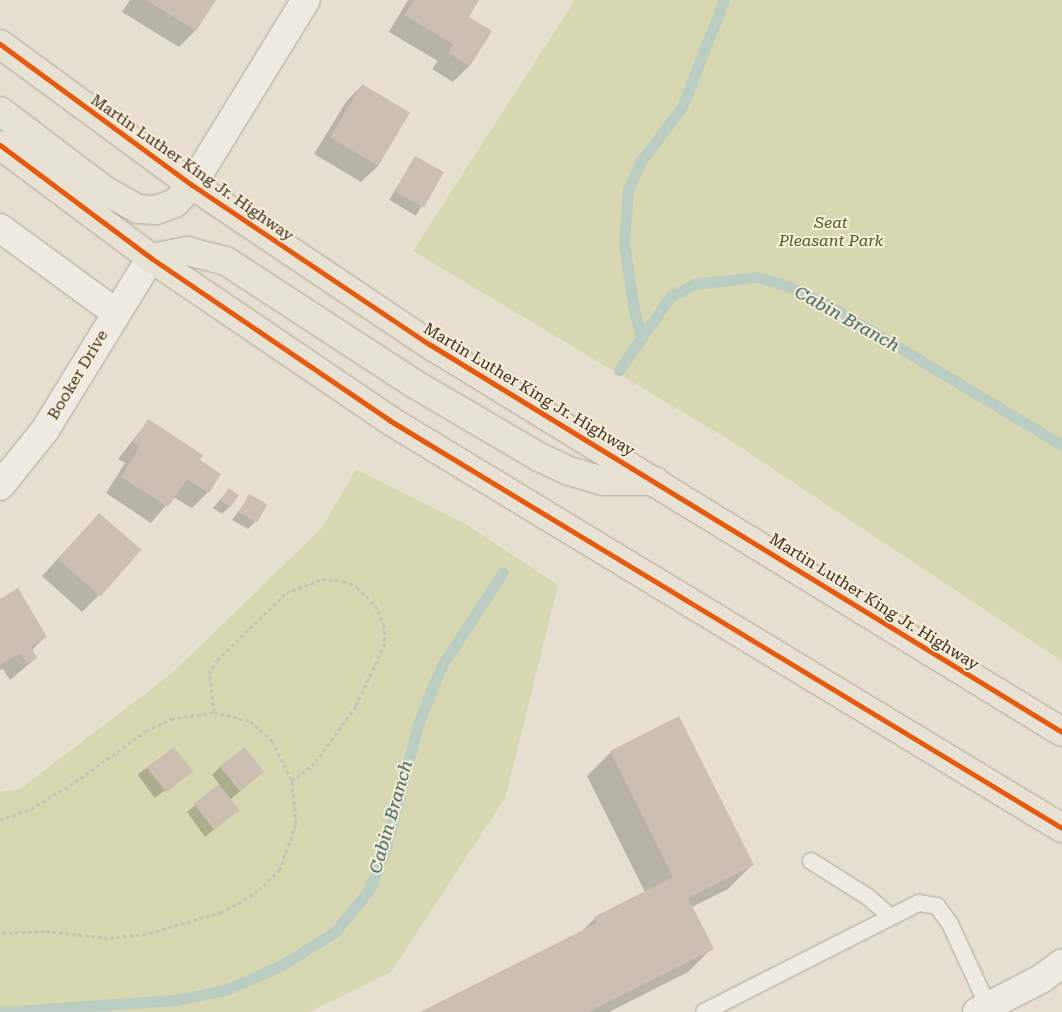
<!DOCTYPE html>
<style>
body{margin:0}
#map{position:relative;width:1062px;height:1012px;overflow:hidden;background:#e7e0d1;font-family:"Roboto Serif",serif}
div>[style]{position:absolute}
.green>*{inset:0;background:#d7d7b2}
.shadow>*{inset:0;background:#0003;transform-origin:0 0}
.stream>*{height:11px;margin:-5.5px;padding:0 5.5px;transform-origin:5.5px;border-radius:5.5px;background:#bbccc2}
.building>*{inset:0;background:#ccbeb1;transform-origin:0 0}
.path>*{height:3px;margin-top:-1.5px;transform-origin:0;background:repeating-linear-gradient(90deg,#c8c2b9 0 4px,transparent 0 6.5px)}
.roads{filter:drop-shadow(0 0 1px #ada599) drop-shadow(0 0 1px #ada599)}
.service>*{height:16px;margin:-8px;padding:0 8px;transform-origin:8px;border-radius:8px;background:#f0ebe2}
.minor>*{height:28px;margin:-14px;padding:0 14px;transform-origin:14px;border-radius:14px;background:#f0ebe2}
.primary>*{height:28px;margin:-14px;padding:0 14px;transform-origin:14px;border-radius:14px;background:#e7e2d4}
.cycleway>*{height:5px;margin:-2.5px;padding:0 2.5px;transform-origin:2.5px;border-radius:2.5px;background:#e8590c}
span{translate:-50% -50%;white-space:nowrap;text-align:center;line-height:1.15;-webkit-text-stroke:4px #f8eed7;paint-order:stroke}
.street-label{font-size:16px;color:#3d2e1f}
.park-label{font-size:16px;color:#4d5b25;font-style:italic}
.water-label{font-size:18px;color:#2e5e5b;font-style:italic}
</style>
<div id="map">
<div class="green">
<i style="clip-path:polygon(575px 0,1062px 0,1062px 661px,731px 441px,413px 251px)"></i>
<i style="clip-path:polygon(356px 469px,466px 524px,558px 585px,505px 798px,391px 972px,309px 1012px,0 1012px,0 792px,20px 789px,171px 674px,322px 528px)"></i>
</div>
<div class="shadow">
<i style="clip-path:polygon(130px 0,214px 0,195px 31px,179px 47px,122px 12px)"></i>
<i style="clip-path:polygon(408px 0,478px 0,467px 18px,490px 31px,469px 66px,453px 82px,432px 69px,438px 61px,389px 32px)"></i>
<i style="clip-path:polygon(362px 85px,378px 166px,361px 182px,314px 154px,346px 102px)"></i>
<i style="left:415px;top:157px;width:31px;height:50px;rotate:31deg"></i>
<i style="clip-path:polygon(148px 421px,198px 461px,208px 492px,192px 508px,173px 497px,151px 523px,106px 493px,125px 463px,118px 459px)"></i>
<i style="clip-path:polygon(229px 489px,230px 506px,222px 514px,213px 508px)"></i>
<i style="clip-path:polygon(250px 496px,256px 521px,248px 529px,232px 520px)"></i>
<i style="clip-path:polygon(99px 514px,98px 596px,82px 612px,42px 576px)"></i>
<i style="clip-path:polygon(0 600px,45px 637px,32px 650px,36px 658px,10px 680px,3px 669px,0 670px)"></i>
<i style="left:174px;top:748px;width:29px;height:45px;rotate:54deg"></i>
<i style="clip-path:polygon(611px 752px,752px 865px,728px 889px,692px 907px,712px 948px,688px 972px,609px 1012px,423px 1012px,580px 933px,595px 918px,645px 892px,587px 776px)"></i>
<i style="clip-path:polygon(220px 767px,262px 772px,230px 800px,237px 810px,205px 837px,187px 812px,220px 785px,212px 775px)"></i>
</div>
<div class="stream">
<i style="left:641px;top:336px;width:27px;rotate:-105deg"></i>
<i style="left:634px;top:310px;width:69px;rotate:-98.4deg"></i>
<i style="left:624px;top:242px;width:53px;rotate:-85.7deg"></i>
<i style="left:628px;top:189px;width:31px;rotate:-65deg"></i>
<i style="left:641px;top:161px;width:68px;rotate:-52.8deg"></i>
<i style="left:682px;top:107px;width:115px;rotate:-68.6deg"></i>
<i style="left:619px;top:370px;width:89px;rotate:-55.1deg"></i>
<i style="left:670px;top:297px;width:27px;rotate:-28deg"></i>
<i style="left:694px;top:284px;width:63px;rotate:-6.3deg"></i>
<i style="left:757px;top:277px;width:29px;rotate:16deg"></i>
<i style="left:785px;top:285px;width:42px;rotate:24.1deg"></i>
<i style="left:823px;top:302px;width:279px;rotate:30.9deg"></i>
<i style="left:0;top:1012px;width:176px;rotate:-3.9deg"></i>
<i style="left:176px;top:1000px;width:50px;rotate:-11.5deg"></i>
<i style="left:225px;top:990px;width:60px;rotate:-23.6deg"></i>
<i style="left:280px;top:966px;width:65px;rotate:-31.7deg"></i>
<i style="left:335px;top:932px;width:54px;rotate:-51deg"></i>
<i style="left:369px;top:890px;width:46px;rotate:-68.4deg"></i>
<i style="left:386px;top:847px;width:130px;rotate:-75.3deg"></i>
<i style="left:419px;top:721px;width:58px;rotate:-67.8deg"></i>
<i style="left:441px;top:667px;width:113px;rotate:-56.9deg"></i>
</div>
<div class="building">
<i style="clip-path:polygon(146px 0,216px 0,196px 31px)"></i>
<i style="clip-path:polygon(414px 0,479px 0,469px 17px,492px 31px,470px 66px,448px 53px,453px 44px,404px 15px)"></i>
<i style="left:362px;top:84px;width:56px;height:62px;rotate:31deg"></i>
<i style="left:415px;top:156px;width:33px;height:41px;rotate:29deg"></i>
<i style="clip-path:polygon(148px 419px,203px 455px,200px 460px,221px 474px,209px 493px,187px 479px,168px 507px,121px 477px,140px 446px,133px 442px)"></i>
<i style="left:229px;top:488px;width:12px;height:15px;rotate:35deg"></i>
<i style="left:249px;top:494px;width:21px;height:21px;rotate:29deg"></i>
<i style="left:99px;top:513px;width:56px;height:62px;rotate:41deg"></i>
<i style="clip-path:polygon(18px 588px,47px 637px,31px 646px,37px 658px,26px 664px,20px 653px,0 665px,0 599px)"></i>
<i style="clip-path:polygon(679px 716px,754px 865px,688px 898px,714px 949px,588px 1012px,420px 1012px,597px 923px,594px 917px,673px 877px,610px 751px)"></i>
<i style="left:174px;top:747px;width:31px;height:34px;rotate:52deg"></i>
<i style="left:244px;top:747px;width:32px;height:31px;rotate:51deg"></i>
<i style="left:219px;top:784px;width:33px;height:32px;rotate:52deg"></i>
</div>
<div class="path">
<i style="left:214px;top:712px;width:38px;rotate:-97deg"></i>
<i style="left:209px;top:674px;width:16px;rotate:-60deg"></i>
<i style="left:217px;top:660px;width:96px;rotate:-44.2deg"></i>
<i style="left:286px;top:593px;width:39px;rotate:-21deg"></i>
<i style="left:322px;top:579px;width:21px;rotate:5deg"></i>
<i style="left:343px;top:581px;width:15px;rotate:23deg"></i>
<i style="left:357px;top:587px;width:25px;rotate:45deg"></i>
<i style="left:375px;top:605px;width:21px;rotate:65deg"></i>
<i style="left:384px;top:624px;width:19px;rotate:87deg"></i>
<i style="left:385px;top:643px;width:69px;rotate:114.7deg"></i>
<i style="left:356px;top:706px;width:70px;rotate:125.7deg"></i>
<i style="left:315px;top:763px;width:29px;rotate:142deg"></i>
<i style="left:0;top:820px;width:33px;rotate:-20deg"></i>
<i style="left:31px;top:809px;width:52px;rotate:-31.5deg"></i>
<i style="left:75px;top:782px;width:87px;rotate:-35.7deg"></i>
<i style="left:146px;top:731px;width:28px;rotate:-26deg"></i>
<i style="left:171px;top:719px;width:44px;rotate:-9.2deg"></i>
<i style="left:214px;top:712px;width:37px;rotate:14deg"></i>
<i style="left:250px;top:721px;width:30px;rotate:42deg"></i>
<i style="left:272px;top:741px;width:45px;rotate:63.4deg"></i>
<i style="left:292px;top:781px;width:43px;rotate:84.7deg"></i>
<i style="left:296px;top:824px;width:48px;rotate:109.6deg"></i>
<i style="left:280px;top:869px;width:31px;rotate:135deg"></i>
<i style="left:258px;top:891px;width:42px;rotate:149.7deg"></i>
<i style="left:222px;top:912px;width:79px;rotate:163.9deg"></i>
<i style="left:146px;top:934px;width:38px;rotate:174deg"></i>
<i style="left:108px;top:938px;width:63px;rotate:-173.7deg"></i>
<i style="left:45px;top:931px;width:45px;rotate:177.5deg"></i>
</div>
<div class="roads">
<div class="service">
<i style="left:811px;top:861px;width:67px;rotate:32.3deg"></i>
<i style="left:868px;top:897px;width:29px;rotate:41deg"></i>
<i style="left:704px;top:1012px;width:241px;rotate:-26.9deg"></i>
<i style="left:919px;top:903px;width:18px;rotate:9deg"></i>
<i style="left:937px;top:906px;width:22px;rotate:54deg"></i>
<i style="left:950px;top:924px;width:90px;rotate:65.1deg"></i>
</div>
<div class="minor">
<i style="left:192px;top:185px;width:217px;rotate:-58.4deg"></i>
<i style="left:0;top:228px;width:144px;rotate:36.2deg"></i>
<i style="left:0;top:486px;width:72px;rotate:-51.2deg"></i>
<i style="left:45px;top:430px;width:202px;rotate:-58.4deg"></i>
<i style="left:977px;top:1012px;width:72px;rotate:-27.3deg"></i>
<i style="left:1041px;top:979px;width:26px;rotate:-37deg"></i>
</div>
<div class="primary">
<i style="left:0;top:44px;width:238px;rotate:36.3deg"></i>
<i style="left:192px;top:185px;width:285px;rotate:33.9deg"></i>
<i style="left:429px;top:344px;width:742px;rotate:31.51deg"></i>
<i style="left:0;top:111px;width:131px;rotate:37.2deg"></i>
<i style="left:104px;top:190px;width:39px;rotate:29deg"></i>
<i style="left:138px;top:209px;width:18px;rotate:3deg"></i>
<i style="left:156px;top:210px;width:20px;rotate:-20deg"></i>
<i style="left:175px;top:203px;width:25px;rotate:-47deg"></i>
<i style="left:0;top:145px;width:189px;rotate:36.8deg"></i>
<i style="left:151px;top:258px;width:288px;rotate:34.2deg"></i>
<i style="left:389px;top:420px;width:787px;rotate:31.23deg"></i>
<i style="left:151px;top:258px;width:37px;rotate:-11deg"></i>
<i style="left:187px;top:251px;width:40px;rotate:14.4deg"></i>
<i style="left:226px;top:261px;width:223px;rotate:33.1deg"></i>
<i style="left:413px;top:383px;width:146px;rotate:30.4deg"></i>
<i style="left:539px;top:457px;width:33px;rotate:25deg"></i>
<i style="left:569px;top:471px;width:36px;rotate:16deg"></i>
<i style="left:604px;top:481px;width:51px"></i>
</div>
</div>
<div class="cycleway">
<i style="left:0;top:44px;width:238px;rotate:36.3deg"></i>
<i style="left:192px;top:185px;width:285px;rotate:33.9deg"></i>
<i style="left:429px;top:344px;width:742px;rotate:31.51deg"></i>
<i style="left:0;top:145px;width:189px;rotate:36.8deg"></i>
<i style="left:151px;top:258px;width:288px;rotate:34.2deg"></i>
<i style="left:389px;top:420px;width:787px;rotate:31.23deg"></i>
</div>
<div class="street-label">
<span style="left:192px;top:168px;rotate:35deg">Martin Luther King Jr. Highway</span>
<span style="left:78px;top:375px;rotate:-59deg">Booker Drive</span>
<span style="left:529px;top:390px;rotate:31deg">Martin Luther King Jr. Highway</span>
<span style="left:874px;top:602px;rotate:32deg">Martin Luther King Jr. Highway</span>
</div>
<div class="park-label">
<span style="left:831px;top:232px">Seat<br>Pleasant Park</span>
</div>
<div class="water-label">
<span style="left:847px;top:319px;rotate:29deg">Cabin Branch</span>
<span style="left:391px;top:817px;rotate:-74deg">Cabin Branch</span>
</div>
</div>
